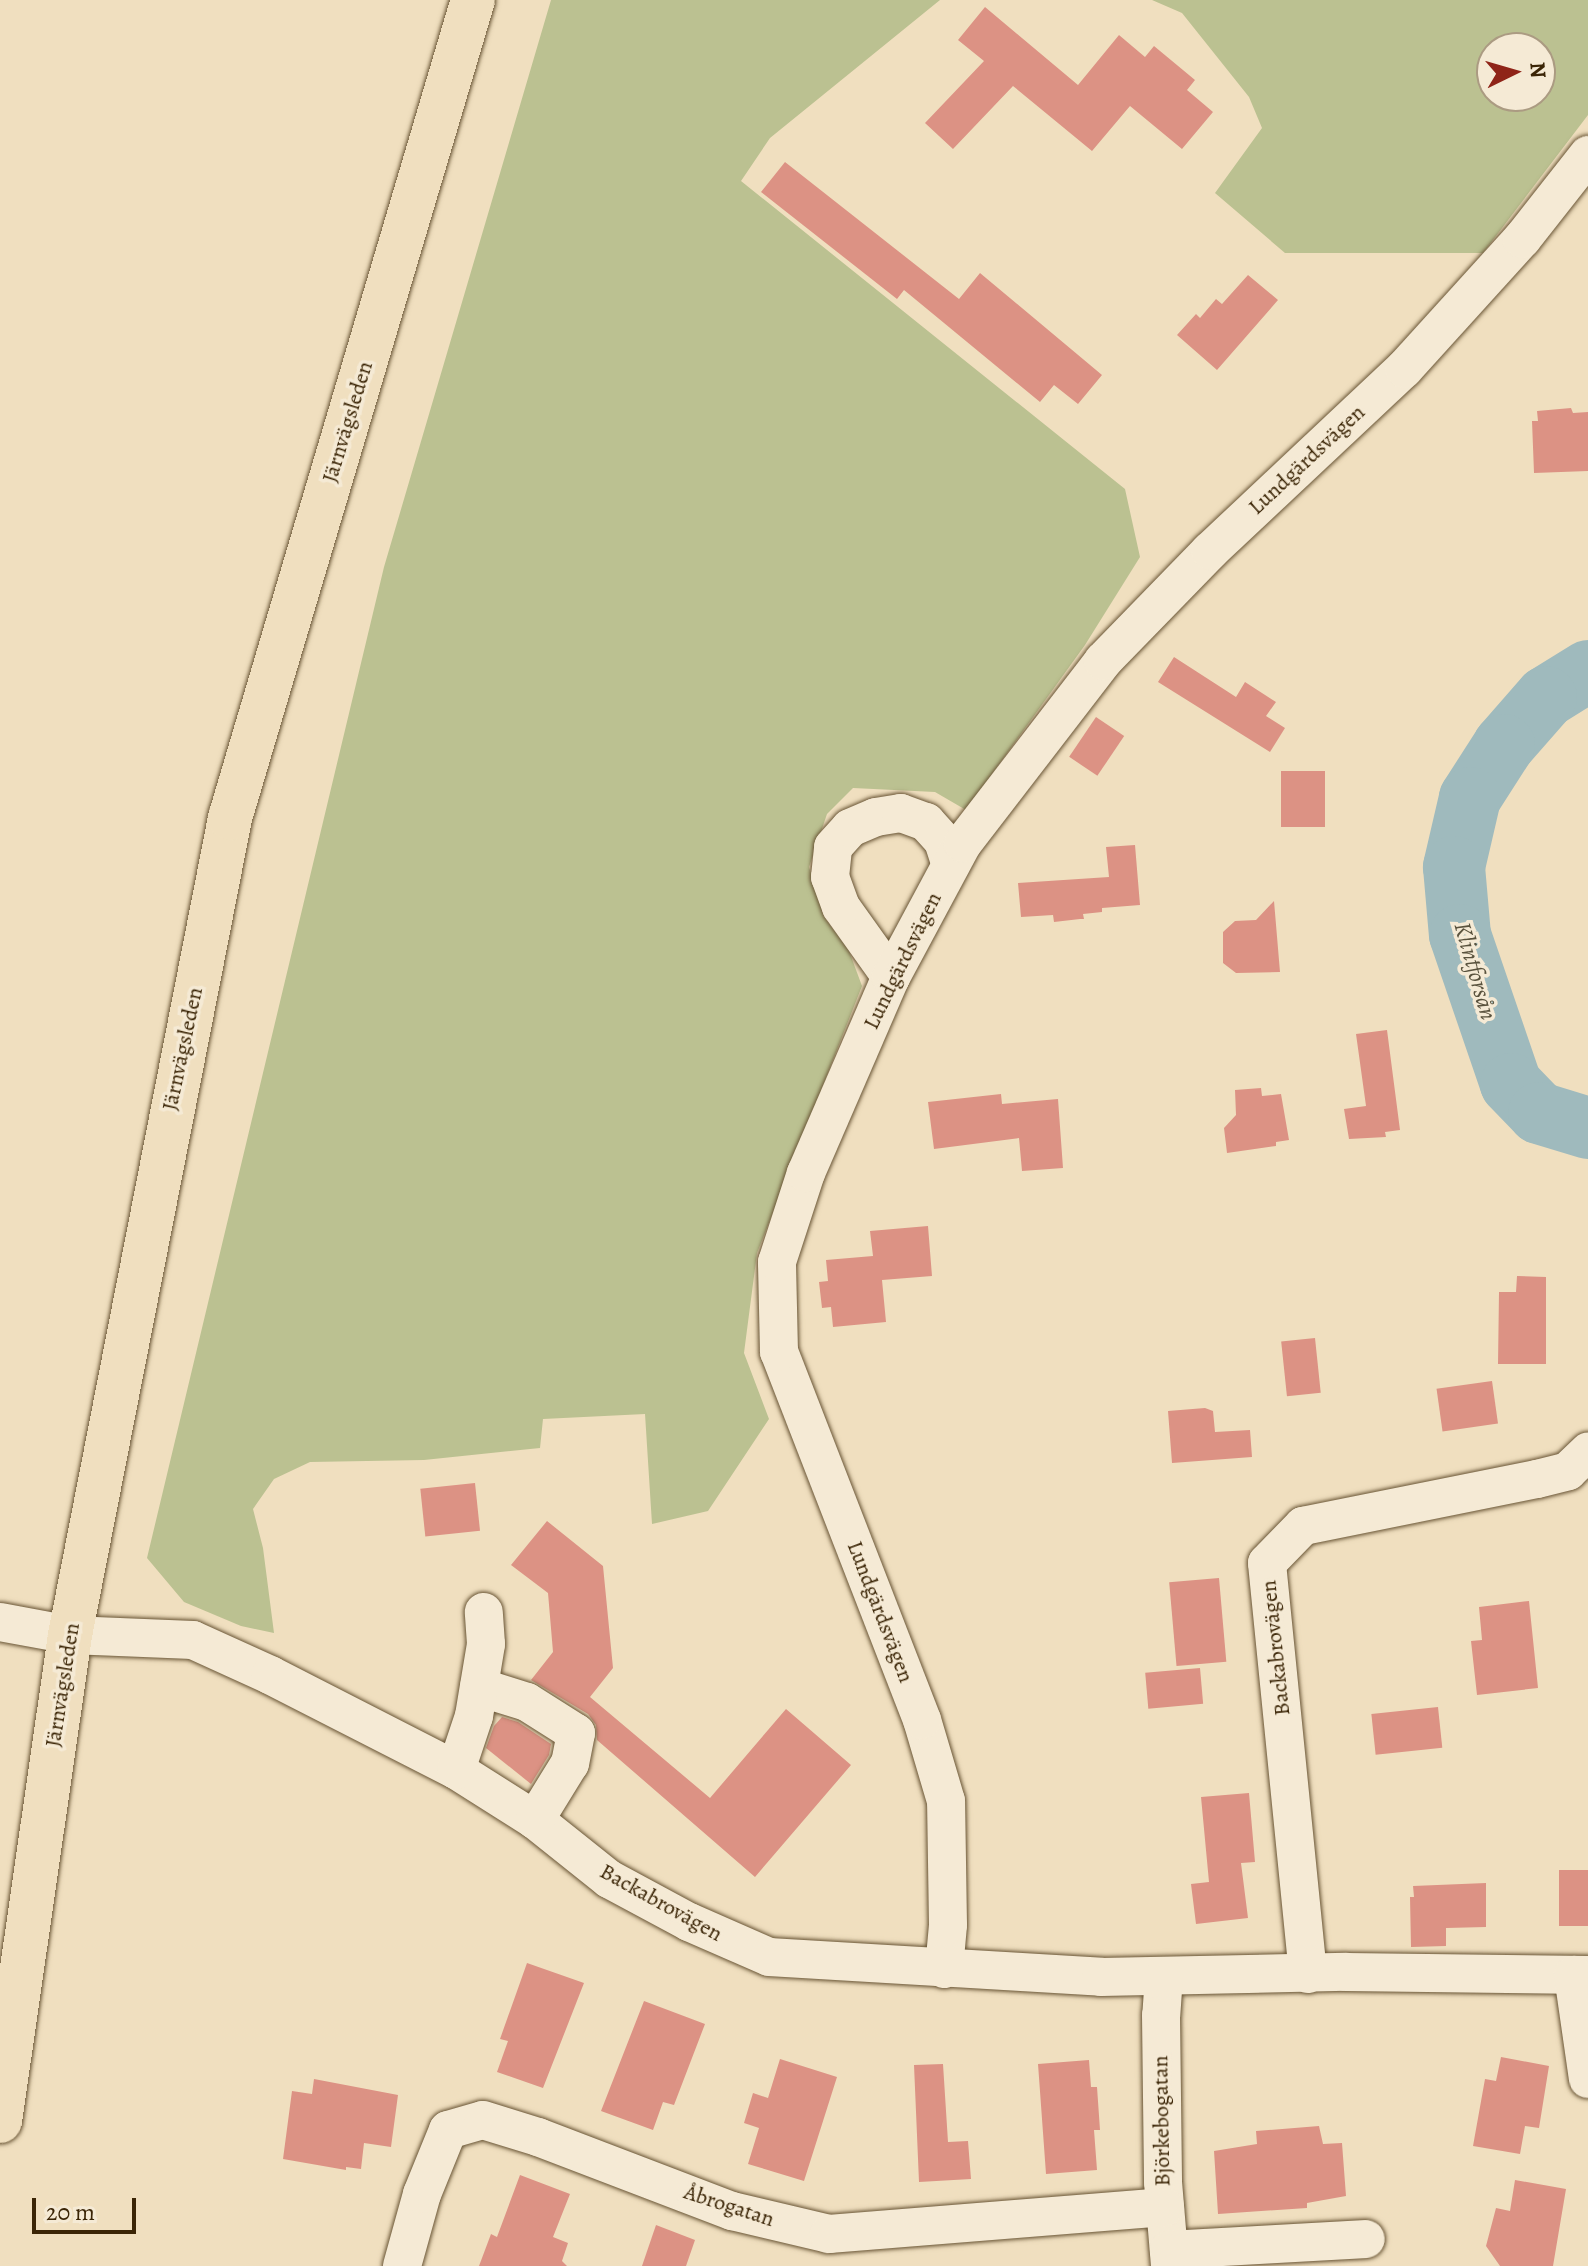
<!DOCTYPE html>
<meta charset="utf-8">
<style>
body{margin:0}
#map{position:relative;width:1588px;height:2266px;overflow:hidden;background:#f0dfbf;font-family:Alegreya,serif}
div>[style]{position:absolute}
.green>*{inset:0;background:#bbc191}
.river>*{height:62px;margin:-31px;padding:0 31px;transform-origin:31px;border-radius:31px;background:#9fbabd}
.building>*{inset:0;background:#dc9284;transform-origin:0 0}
.roads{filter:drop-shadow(0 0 2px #685434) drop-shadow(0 0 2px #685434)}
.minor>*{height:38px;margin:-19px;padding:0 19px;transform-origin:19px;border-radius:19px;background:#f5ead5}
.major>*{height:44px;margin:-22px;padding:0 22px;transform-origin:22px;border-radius:22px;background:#f0dfbf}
span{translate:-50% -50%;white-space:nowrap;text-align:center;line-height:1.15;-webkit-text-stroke:7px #f5ead5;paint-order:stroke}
.street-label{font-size:22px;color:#3b2506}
.water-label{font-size:24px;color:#59523d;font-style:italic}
.north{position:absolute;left:1476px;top:32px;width:80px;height:80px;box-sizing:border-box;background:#f5ead5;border:2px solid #ab9b82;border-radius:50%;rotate:85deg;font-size:22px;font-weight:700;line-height:32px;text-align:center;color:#3b2506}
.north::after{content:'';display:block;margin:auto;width:28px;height:36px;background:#8f2418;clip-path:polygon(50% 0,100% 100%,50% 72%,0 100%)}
.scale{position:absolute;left:32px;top:2198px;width:104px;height:36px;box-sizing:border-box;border:4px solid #3b2506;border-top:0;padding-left:10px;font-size:24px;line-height:28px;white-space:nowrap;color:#3b2506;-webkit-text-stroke:6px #f5ead5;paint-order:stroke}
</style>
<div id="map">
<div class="green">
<i style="clip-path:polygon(551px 0,940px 0,770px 138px,741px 181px,1125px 489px,1140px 557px,1085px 645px,966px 810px,935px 792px,853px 788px,827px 814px,809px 867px,824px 917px,849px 951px,862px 986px,757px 1253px,744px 1353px,769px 1419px,708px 1511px,652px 1524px,645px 1414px,543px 1419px,540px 1448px,424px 1460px,310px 1462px,274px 1479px,253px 1509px,263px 1548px,274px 1633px,241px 1626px,184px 1602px,147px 1558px,384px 567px)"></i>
<i style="clip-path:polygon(evenodd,1152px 0,1588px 0,1588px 115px,1483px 253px,1285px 253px,1215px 193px,1262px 128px,1249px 97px,1182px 13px,1152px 0,1492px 48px,1540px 48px,1540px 96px,1492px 96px,1492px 48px)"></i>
</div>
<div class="river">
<i style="left:1588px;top:671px;width:49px;rotate:148.2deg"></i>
<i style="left:1546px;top:697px;width:64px;rotate:131.2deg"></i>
<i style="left:1504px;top:745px;width:63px;rotate:122.7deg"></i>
<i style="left:1470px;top:798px;width:71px;rotate:103.1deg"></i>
<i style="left:1454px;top:867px;width:68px;rotate:85deg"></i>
<i style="left:1460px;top:935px;width:157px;rotate:71.1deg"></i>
<i style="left:1511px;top:1084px;width:40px;rotate:46deg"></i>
<i style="left:1539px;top:1113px;width:51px;rotate:17deg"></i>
</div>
<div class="building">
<i style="clip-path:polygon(985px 7px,1078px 85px,1119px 35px,1145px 57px,1154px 46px,1195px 80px,1187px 90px,1213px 112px,1182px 149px,1130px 106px,1092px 151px,1013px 86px,953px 149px,925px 123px,984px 61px,958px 40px)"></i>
<i style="clip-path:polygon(785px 162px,959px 299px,980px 273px,1102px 375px,1078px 404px,1054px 385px,1040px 402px,904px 290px,897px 299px,761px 192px)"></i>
<i style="clip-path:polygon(1248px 275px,1278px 300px,1217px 370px,1177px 335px,1196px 314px,1200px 318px,1216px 299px,1222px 304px)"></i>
<i style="clip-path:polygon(1571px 408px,1573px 413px,1588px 412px,1588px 471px,1534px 473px,1532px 421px,1538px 421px,1537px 411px)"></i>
<i style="clip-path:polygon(1174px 657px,1236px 697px,1245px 682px,1276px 702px,1266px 716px,1285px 728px,1270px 752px,1158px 682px)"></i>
<i style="left:1096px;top:717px;width:34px;height:48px;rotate:34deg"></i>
<i style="left:1281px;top:771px;width:44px;height:56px"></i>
<i style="clip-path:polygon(1135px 845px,1140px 905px,1102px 908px,1102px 912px,1083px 914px,1084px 919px,1080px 919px,1054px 922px,1053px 915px,1021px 917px,1018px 883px,1109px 877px,1106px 847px)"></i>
<i style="clip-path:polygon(1274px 901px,1280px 972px,1236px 973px,1223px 963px,1223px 932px,1235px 921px,1256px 920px)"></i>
<i style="clip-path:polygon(1387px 1030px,1400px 1130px,1385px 1132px,1386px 1137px,1349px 1139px,1344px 1109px,1366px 1106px,1356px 1034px)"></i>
<i style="clip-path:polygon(1261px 1088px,1262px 1096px,1281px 1094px,1289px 1140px,1276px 1142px,1276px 1146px,1227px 1153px,1224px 1128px,1236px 1115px,1235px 1090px)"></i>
<i style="clip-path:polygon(1001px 1094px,1002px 1104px,1058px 1099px,1063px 1168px,1022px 1171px,1019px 1138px,934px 1149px,928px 1102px)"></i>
<i style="clip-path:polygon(928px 1226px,932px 1276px,882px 1280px,886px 1322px,833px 1327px,831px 1307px,822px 1308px,819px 1282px,828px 1281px,826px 1260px,873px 1256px,870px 1231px)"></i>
<i style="clip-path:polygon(1517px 1276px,1546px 1277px,1546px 1364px,1498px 1364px,1499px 1292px,1516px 1292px)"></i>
<i style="left:1315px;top:1338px;width:55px;height:34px;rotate:84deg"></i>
<i style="left:1492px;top:1381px;width:43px;height:56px;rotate:82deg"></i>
<i style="clip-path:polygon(1205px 1408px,1213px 1411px,1215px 1432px,1250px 1430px,1252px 1457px,1172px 1463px,1168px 1411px)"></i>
<i style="left:475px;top:1483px;width:48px;height:55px;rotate:84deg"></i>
<i style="clip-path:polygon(547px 1521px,603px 1566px,613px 1668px,590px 1697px,710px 1798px,786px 1709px,851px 1765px,755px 1877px,597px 1740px,596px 1725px,588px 1714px,531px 1680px,553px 1652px,548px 1593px,511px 1565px)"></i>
<i style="left:1219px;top:1578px;width:84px;height:50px;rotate:85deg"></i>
<i style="clip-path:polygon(1529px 1601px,1538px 1688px,1477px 1695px,1471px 1641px,1482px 1640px,1479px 1607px)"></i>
<i style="left:1200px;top:1668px;width:36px;height:55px;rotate:85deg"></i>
<i style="left:1438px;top:1707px;width:41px;height:67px;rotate:84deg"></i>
<i style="clip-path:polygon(502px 1717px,518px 1722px,551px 1744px,549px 1755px,531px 1784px,486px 1748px,494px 1726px)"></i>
<i style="clip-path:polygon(1249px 1793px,1255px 1862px,1241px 1863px,1248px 1918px,1196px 1924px,1191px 1884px,1209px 1882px,1201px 1797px)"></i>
<i style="left:1559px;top:1870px;width:29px;height:56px"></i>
<i style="clip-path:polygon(1486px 1883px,1486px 1927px,1446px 1928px,1446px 1946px,1411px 1947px,1410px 1897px,1414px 1897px,1413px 1886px)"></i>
<i style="clip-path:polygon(527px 1963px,584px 1983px,543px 2088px,497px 2072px,508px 2041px,500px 2039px)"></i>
<i style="clip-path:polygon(644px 2001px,705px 2024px,674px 2105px,663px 2102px,653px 2130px,601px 2111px)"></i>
<i style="clip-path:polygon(1501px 2057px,1549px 2066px,1539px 2128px,1525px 2126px,1520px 2154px,1473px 2146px,1485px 2079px,1496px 2081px)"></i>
<i style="clip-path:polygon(780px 2059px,837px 2077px,804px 2181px,748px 2164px,759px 2128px,744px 2123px,753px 2093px,768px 2098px)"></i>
<i style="clip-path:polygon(1089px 2060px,1091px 2087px,1097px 2087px,1100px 2130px,1094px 2130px,1097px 2170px,1046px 2174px,1038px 2064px)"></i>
<i style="clip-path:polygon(943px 2064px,948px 2142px,968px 2141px,971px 2179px,919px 2182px,914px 2065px)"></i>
<i style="clip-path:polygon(314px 2079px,398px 2095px,391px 2147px,364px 2143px,361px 2169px,346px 2167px,346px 2170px,283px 2159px,292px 2091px,312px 2094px)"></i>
<i style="clip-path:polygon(1319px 2126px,1323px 2144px,1342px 2143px,1346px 2196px,1307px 2203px,1307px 2208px,1218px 2214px,1214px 2151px,1257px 2144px,1256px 2131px)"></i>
<i style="clip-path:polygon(520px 2175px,570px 2194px,553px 2237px,568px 2243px,562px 2261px,567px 2266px,479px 2266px,491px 2234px,497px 2237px)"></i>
<i style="clip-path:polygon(1515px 2180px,1566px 2189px,1553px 2266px,1500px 2266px,1486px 2246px,1496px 2208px,1510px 2211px)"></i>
<i style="clip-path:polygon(656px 2225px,695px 2240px,686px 2266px,642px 2266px)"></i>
</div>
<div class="roads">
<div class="minor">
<i style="left:891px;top:977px;width:86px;rotate:-125.5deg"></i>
<i style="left:841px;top:907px;width:32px;rotate:-110deg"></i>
<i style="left:830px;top:877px;width:30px;rotate:-84deg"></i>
<i style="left:833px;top:847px;width:25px;rotate:-48deg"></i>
<i style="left:850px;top:828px;width:28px;rotate:-23deg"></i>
<i style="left:876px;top:817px;width:25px;rotate:-9deg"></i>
<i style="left:901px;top:813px;width:27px;rotate:20deg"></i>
<i style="left:926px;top:822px;width:25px;rotate:48deg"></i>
<i style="left:943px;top:841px;width:25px;rotate:72deg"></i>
<i style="left:0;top:1622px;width:71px;rotate:10.5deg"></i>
<i style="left:70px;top:1635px;width:123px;rotate:2.3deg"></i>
<i style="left:193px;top:1640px;width:85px;rotate:24.4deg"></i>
<i style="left:270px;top:1675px;width:209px;rotate:27.1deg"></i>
<i style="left:456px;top:1770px;width:93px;rotate:32.3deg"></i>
<i style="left:535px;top:1820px;width:95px;rotate:38.6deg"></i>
<i style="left:609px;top:1879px;width:91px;rotate:28.3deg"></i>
<i style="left:689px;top:1922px;width:87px;rotate:23.6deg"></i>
<i style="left:769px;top:1957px;width:333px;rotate:3.4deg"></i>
<i style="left:1101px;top:1977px;width:245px;rotate:-1.2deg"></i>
<i style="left:1346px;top:1972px;width:242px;rotate:0.7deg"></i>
<i style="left:479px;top:1687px;width:50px;rotate:17.4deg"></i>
<i style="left:527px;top:1702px;width:58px;rotate:32.3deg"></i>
<i style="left:576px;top:1733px;width:31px;rotate:101deg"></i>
<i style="left:570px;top:1763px;width:67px;rotate:121.6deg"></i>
<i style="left:456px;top:1770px;width:57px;rotate:-71.6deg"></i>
<i style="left:474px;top:1716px;width:73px;rotate:-80.5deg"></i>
<i style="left:486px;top:1644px;width:32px;rotate:-94deg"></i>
<i style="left:944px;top:1969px;width:44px;rotate:-84.8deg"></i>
<i style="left:948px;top:1925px;width:124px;rotate:-90.9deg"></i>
<i style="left:946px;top:1801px;width:84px;rotate:-106.5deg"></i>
<i style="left:922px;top:1720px;width:395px;rotate:-111.2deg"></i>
<i style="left:779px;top:1352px;width:90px;rotate:-91.3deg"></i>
<i style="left:777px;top:1262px;width:94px;rotate:-72deg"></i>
<i style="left:806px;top:1173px;width:214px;rotate:-66.6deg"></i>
<i style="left:891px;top:977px;width:152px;rotate:-61.8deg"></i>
<i style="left:963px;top:843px;width:230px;rotate:-52.4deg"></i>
<i style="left:1103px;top:661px;width:153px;rotate:-45.8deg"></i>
<i style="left:1210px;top:551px;width:266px;rotate:-43.2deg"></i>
<i style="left:1404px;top:369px;width:176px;rotate:-47.8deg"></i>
<i style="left:1522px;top:239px;width:107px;rotate:-51.8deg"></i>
<i style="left:1308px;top:1974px;width:413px;rotate:-95.7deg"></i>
<i style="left:1267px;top:1563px;width:52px;rotate:-45.8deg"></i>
<i style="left:1303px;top:1526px;width:239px;rotate:-11.4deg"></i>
<i style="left:1537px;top:1479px;width:32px;rotate:-14deg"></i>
<i style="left:1568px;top:1471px;width:28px;rotate:-44deg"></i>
<i style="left:1573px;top:1975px;width:105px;rotate:81.8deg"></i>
<i style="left:1164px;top:1976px;width:39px;rotate:94deg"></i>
<i style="left:1161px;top:2015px;width:167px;rotate:89.3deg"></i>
<i style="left:1163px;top:2182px;width:84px;rotate:85.2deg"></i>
<i style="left:1169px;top:2250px;width:197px;rotate:-3.2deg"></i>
<i style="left:402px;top:2266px;width:75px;rotate:-74.5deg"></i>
<i style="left:422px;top:2194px;width:69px;rotate:-67.9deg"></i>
<i style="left:448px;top:2130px;width:36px;rotate:-16deg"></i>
<i style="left:483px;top:2120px;width:58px;rotate:17.2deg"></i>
<i style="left:538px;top:2137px;width:208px;rotate:20.9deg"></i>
<i style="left:732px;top:2211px;width:100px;rotate:13.3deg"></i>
<i style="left:829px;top:2234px;width:337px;rotate:-4.6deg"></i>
</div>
<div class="major">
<i style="left:0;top:2121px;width:491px;rotate:-81.8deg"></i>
<i style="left:70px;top:1635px;width:833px;rotate:-78.92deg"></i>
<i style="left:230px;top:818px;width:853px;rotate:-73.46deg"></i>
</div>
</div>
<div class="street-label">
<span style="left:348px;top:422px;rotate:-73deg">Järnvägsleden</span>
<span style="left:1307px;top:460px;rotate:-43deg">Lundgärdsvägen</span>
<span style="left:903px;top:961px;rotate:-64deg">Lundgärdsvägen</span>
<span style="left:183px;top:1049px;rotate:-78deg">Järnvägsleden</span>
<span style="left:880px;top:1612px;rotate:69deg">Lundgärdsvägen</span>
<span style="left:1276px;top:1648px;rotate:-96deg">Backabrovägen</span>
<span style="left:63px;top:1685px;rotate:-81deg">Järnvägsleden</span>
<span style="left:661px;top:1903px;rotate:29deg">Backabrovägen</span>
<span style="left:1162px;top:2121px;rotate:-91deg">Björkebogatan</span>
<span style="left:729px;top:2206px;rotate:18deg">Åbrogatan</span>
</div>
<div class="water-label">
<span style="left:1475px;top:971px;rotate:74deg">Klintforsån</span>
</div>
<div class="north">N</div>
<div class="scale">20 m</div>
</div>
